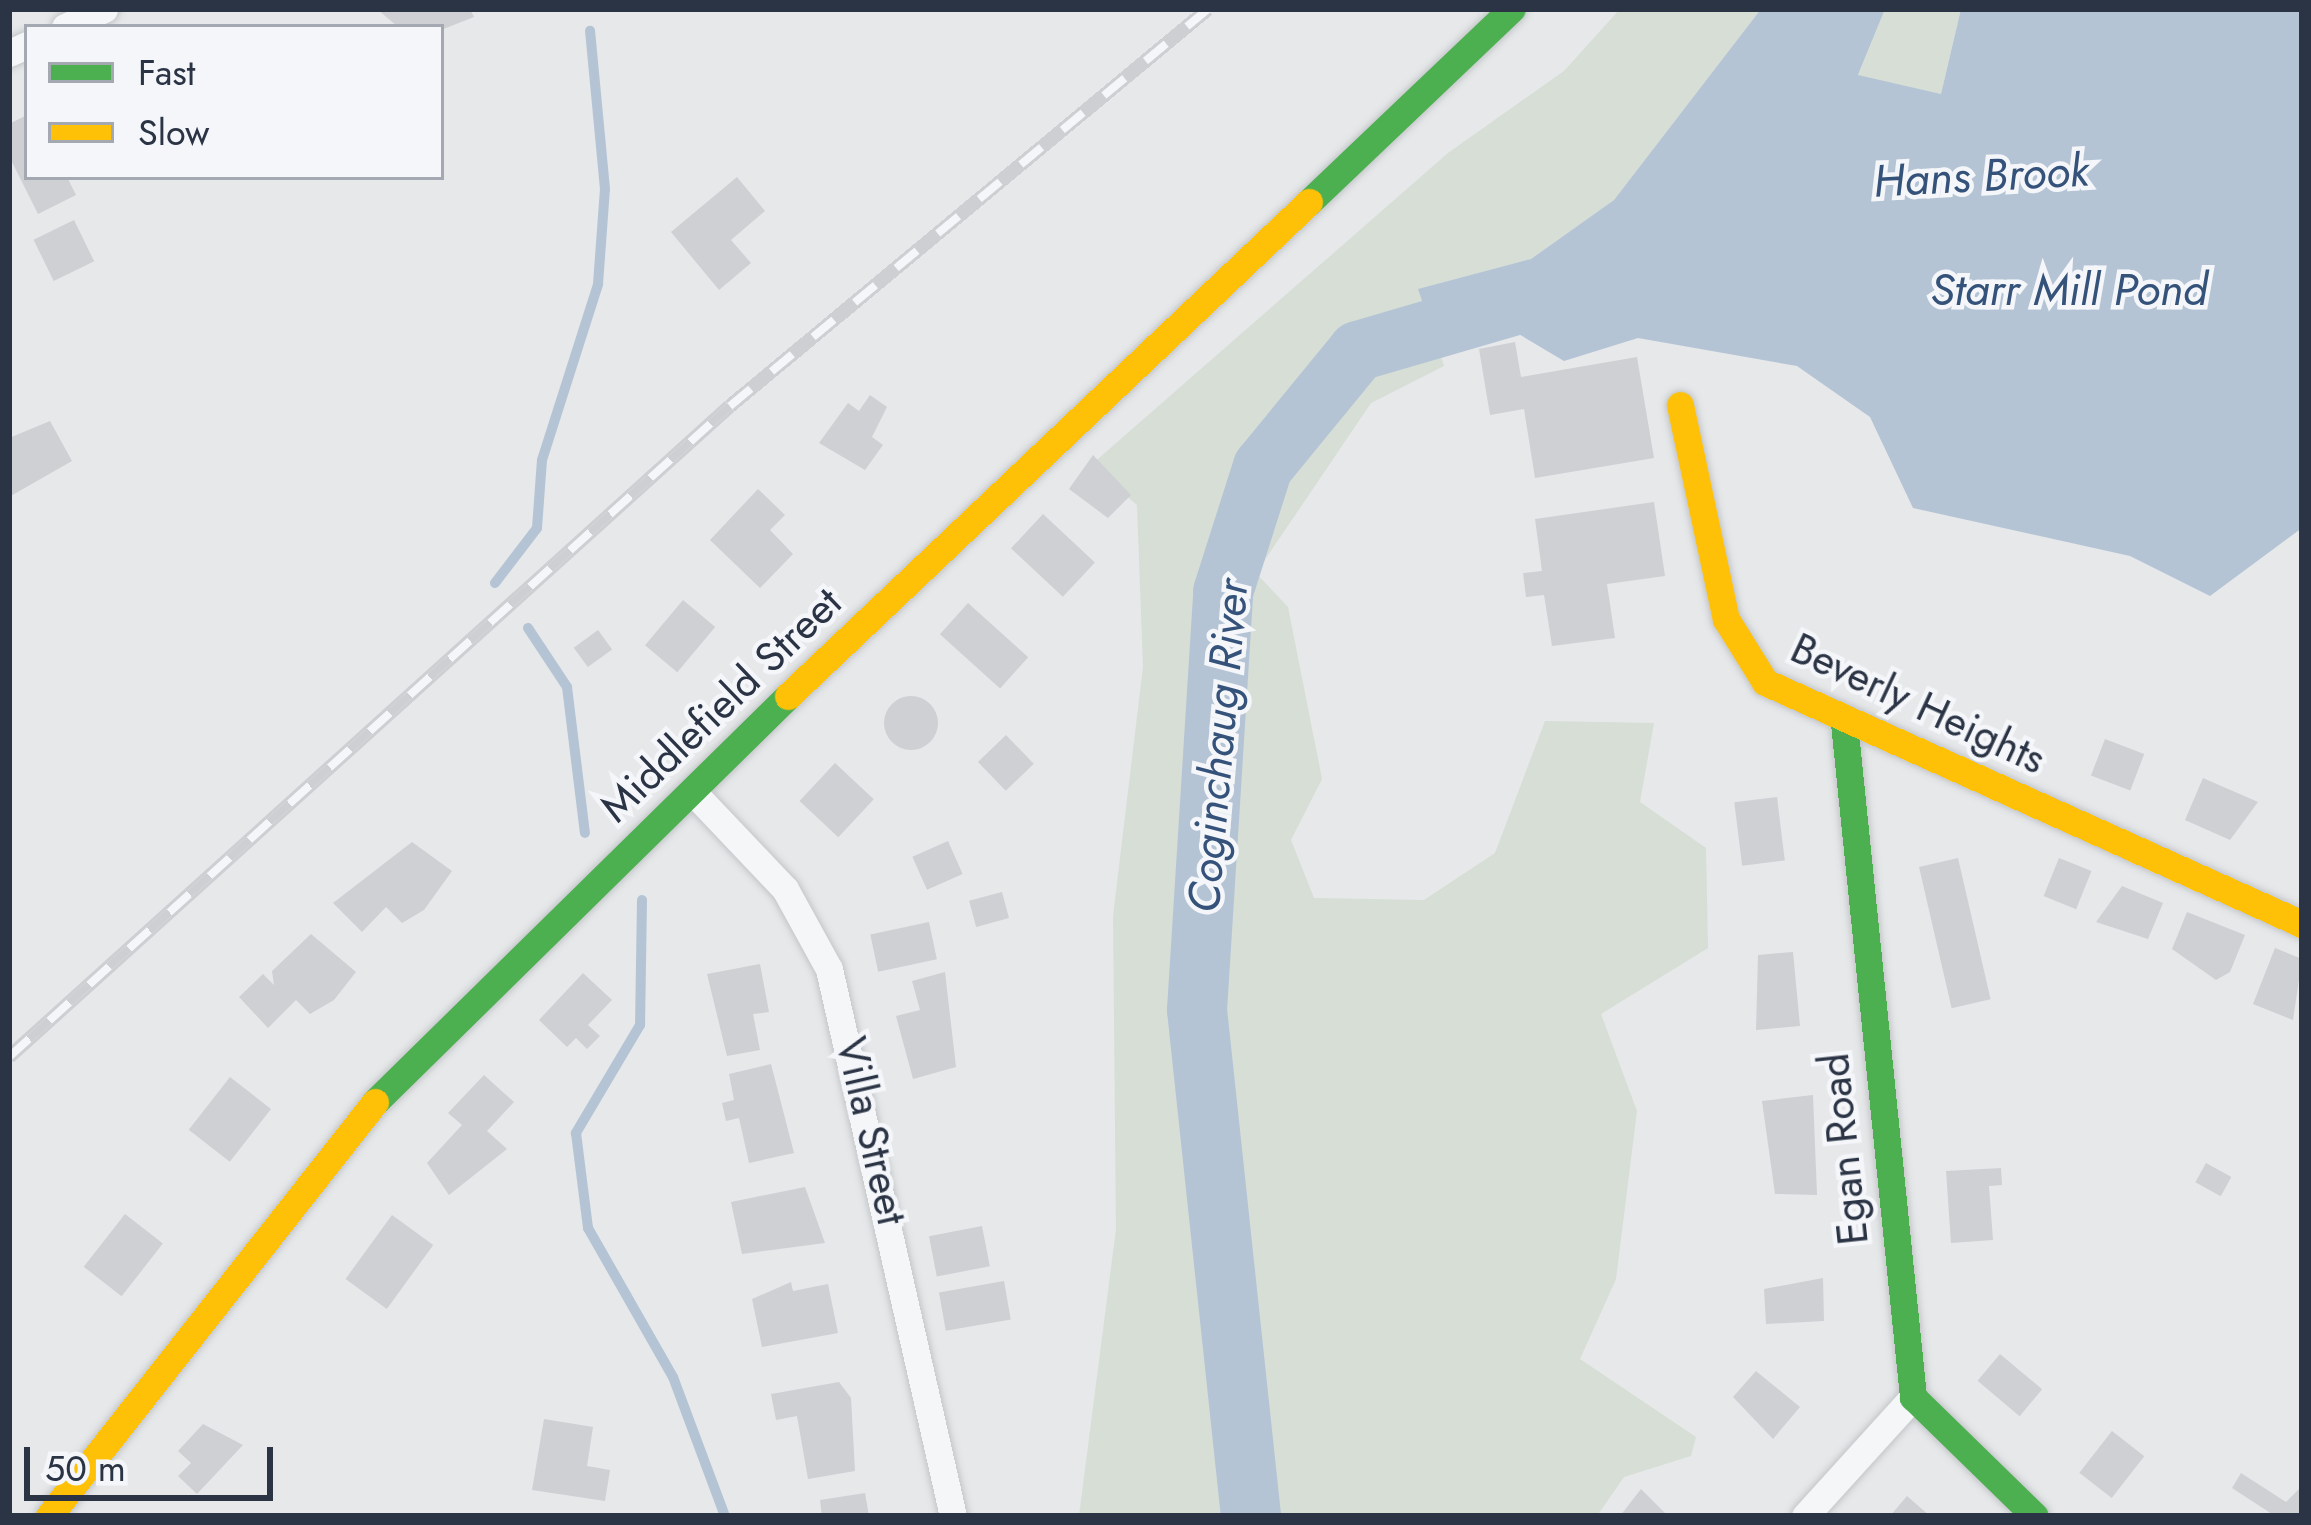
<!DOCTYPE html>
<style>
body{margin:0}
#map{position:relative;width:2311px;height:1525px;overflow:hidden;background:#e6e8ea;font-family:Jost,sans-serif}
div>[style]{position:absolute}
.green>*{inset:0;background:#d6ded6}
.water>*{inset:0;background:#b4c4d5}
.stream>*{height:10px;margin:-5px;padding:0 5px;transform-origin:5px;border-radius:5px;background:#b4c4d5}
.river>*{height:60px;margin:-30px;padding:0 30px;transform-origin:30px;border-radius:30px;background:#b4c4d5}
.building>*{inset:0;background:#ced0d3;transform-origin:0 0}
.round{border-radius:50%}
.roads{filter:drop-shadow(0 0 3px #c4c6c8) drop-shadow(0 0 3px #c4c6c8)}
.street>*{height:27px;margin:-13.5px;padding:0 13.5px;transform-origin:13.5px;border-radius:13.5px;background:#f5f6f7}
.fast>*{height:27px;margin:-13.5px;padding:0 13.5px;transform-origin:13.5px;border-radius:13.5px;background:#4caf50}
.slow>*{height:27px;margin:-13.5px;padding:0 13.5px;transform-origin:13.5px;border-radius:13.5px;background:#ffc107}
.rail>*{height:14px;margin-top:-7px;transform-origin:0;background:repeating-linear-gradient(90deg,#f4f6f9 0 27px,#cecfd2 0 54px);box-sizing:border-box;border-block:3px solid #cecfd2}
span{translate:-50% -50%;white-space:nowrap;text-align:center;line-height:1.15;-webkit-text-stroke:9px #f4f6f9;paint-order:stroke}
.street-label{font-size:42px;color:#2b3445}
.water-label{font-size:45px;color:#34527a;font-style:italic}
.frame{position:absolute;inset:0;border:12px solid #2b3445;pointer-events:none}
.legend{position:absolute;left:24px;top:24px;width:420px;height:156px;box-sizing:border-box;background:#f4f6f9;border:3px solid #a4a8b1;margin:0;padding:15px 21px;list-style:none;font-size:36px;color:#2b3445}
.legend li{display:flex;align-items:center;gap:24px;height:60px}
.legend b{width:60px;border:3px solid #a4a8b1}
.scale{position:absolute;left:24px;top:1447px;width:249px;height:54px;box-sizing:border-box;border:6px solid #2b3445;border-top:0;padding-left:15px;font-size:36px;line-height:42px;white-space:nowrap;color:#2b3445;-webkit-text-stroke:9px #f4f6f9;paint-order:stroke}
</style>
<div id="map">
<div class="green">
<i style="clip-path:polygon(1620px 9px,1761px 9px,1614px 200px,1531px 259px,1419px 289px,1444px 366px,1371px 403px,1256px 573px,1288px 607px,1322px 779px,1291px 840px,1314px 898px,1424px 900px,1495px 853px,1545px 721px,1654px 723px,1640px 802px,1706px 848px,1708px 948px,1601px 1014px,1637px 1111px,1616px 1279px,1580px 1359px,1696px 1437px,1691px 1456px,1624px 1477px,1597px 1516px,1079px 1516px,1116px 1229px,1113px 916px,1143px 667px,1137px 505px,1091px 465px,1448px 153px,1564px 71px)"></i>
<i style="clip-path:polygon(1885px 9px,1961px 9px,1941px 94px,1858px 76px)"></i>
</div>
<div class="water">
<i style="clip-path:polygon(1761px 9px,1885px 9px,1858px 75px,1941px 94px,1961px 9px,2302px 9px,2302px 528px,2210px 596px,2130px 556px,1913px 508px,1870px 417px,1797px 366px,1638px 338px,1564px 361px,1512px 330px,1438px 347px,1418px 289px,1531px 259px,1614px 200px)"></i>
</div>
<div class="stream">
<i style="left:495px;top:583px;width:69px;rotate:-52.6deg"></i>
<i style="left:537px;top:528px;width:68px;rotate:-85.8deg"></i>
<i style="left:542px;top:460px;width:185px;rotate:-72.3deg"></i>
<i style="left:598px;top:284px;width:95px;rotate:-85.8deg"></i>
<i style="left:605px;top:189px;width:159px;rotate:-95.4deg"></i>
<i style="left:528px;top:628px;width:71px;rotate:56.5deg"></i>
<i style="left:567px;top:687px;width:147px;rotate:83deg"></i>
<i style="left:642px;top:900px;width:125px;rotate:90.9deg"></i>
<i style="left:640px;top:1025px;width:126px;rotate:120.7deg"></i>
<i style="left:576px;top:1133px;width:96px;rotate:82.8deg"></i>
<i style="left:588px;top:1228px;width:172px;rotate:60.3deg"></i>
<i style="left:673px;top:1377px;width:148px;rotate:69.5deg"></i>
</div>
<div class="river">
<i style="left:1251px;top:1516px;width:509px;rotate:-96.09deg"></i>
<i style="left:1197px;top:1010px;width:419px;rotate:-86.4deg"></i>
<i style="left:1223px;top:592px;width:131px;rotate:-72.3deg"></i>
<i style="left:1263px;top:467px;width:150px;rotate:-50.7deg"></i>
<i style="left:1358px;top:351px;width:160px;rotate:-16.3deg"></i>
</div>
<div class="building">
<i style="clip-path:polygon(377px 9px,470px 9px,474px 17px,441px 30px,398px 27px)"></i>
<i style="clip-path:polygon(27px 115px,27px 177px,67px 177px,76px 195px,38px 214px,9px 156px,9px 124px)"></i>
<i style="clip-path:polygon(737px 177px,765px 211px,731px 240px,751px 263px,719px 290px,671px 232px)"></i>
<i style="left:74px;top:220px;width:46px;height:45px;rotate:64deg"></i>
<i style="clip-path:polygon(1515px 342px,1521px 377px,1637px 357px,1654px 458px,1535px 478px,1524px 409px,1490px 415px,1479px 349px)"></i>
<i style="clip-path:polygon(870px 395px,887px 407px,872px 437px,883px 445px,865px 470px,819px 443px,848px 403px,859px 411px)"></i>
<i style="clip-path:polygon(50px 421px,72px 461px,9px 497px,9px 438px)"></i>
<i style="clip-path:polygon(1093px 455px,1131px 495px,1108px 518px,1069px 489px)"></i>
<i style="clip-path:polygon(758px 489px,785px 515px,770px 530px,793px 554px,760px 588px,710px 540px)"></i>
<i style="clip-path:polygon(1654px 502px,1665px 576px,1607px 584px,1615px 638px,1552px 646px,1544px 595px,1526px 597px,1523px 573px,1542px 571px,1535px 519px)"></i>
<i style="left:1043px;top:514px;width:71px;height:47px;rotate:43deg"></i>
<i style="left:683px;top:600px;width:42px;height:59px;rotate:40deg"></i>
<i style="left:968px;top:603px;width:81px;height:42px;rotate:42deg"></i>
<i style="left:598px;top:630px;width:24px;height:30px;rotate:54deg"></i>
<i class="round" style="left:884px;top:696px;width:54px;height:54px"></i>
<i style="left:1006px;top:735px;width:40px;height:39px;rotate:46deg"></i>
<i style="left:2105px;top:739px;width:42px;height:39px;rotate:21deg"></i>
<i style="left:835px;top:763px;width:53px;height:52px;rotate:43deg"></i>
<i style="clip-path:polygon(2203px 778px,2258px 802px,2230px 840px,2185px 820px)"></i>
<i style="left:1777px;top:797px;width:64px;height:43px;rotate:83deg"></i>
<i style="left:948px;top:841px;width:36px;height:39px;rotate:66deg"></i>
<i style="clip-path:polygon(412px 842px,452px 871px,424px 910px,402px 923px,386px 907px,362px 932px,333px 903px)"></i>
<i style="left:1958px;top:858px;width:145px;height:40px;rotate:77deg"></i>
<i style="left:2059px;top:858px;width:35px;height:41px;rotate:22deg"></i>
<i style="clip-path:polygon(2122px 886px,2163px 903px,2148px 939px,2096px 922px)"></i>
<i style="left:1002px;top:892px;width:27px;height:34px;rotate:75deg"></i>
<i style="clip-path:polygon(2187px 912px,2245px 935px,2230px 972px,2216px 980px,2172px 949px)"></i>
<i style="left:929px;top:922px;width:38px;height:60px;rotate:78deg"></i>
<i style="clip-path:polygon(311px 934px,356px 972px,334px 1000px,310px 1014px,296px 1000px,268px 1028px,239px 997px,263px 974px,274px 985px,272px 971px)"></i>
<i style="clip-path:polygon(2275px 948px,2302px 959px,2293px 1020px,2253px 1004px)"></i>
<i style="clip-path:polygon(1793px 952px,1800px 1026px,1756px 1030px,1758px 955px)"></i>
<i style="clip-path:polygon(760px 964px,769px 1012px,753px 1014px,760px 1050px,727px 1056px,707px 974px)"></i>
<i style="clip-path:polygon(945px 972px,956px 1067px,913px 1079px,896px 1016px,920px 1010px,912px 981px)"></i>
<i style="clip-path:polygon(583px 973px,612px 1000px,588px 1025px,600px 1036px,587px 1049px,576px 1038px,567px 1047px,539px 1020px)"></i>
<i style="clip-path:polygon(771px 1064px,794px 1153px,749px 1163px,739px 1118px,726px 1121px,722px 1103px,734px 1100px,729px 1074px)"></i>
<i style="clip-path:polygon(484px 1075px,514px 1102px,487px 1131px,507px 1149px,449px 1195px,427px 1163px,462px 1125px,448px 1113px)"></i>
<i style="left:230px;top:1077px;width:52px;height:67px;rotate:38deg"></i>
<i style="clip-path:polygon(1813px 1095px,1817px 1195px,1775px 1194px,1762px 1101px)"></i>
<i style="left:2206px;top:1163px;width:29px;height:22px;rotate:29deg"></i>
<i style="clip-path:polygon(2001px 1168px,2002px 1185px,1989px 1186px,1993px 1240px,1951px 1243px,1946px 1171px)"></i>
<i style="clip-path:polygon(805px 1187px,825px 1243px,742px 1254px,731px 1202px)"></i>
<i style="left:125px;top:1214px;width:48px;height:67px;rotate:38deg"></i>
<i style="left:392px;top:1215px;width:51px;height:79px;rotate:36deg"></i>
<i style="left:982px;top:1226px;width:41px;height:54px;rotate:79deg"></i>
<i style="clip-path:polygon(1823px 1278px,1824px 1321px,1766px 1324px,1764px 1289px)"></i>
<i style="left:1004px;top:1281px;width:39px;height:66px;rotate:80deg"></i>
<i style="clip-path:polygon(791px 1282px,793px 1291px,828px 1284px,838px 1333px,762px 1347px,752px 1299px)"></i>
<i style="left:2000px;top:1354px;width:55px;height:35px;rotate:40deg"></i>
<i style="clip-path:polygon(1756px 1371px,1800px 1407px,1773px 1439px,1733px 1397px)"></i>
<i style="clip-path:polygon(839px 1382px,851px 1398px,855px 1471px,808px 1479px,797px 1416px,776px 1420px,771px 1394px)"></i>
<i style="clip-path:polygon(544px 1419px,593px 1427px,587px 1466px,610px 1470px,605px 1501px,532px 1490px)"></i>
<i style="clip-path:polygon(203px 1424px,243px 1445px,197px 1494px,178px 1476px,191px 1463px,178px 1451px)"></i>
<i style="left:2112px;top:1431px;width:41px;height:53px;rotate:38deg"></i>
<i style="clip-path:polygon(2241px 1473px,2286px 1502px,2302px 1486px,2302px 1516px,2275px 1516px,2232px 1488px)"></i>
<i style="clip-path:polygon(1641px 1489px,1668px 1516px,1620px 1516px)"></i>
<i style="clip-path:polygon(865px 1493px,869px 1516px,822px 1516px,820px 1500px)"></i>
<i style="clip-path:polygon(1907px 1496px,1930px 1516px,1890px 1516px)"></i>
</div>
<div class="roads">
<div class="street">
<i style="left:65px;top:27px;width:43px;rotate:-24.8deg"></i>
<i style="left:9px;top:53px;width:20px;rotate:-24deg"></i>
<i style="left:692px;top:791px;width:135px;rotate:46.5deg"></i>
<i style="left:785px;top:889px;width:91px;rotate:61.2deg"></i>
<i style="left:829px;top:969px;width:561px;rotate:77.23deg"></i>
<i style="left:1805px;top:1516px;width:161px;rotate:-47.8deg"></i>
</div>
<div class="fast">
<i style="left:1309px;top:202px;width:280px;rotate:-43.6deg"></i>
<i style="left:1844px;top:723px;width:678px;rotate:84.15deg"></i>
<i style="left:1913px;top:1397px;width:170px;rotate:44.3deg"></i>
<i style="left:375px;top:1102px;width:579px;rotate:-44.51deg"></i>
</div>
<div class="slow">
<i style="left:1680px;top:405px;width:219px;rotate:77.9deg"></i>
<i style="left:1726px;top:619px;width:74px;rotate:58.2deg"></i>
<i style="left:1765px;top:682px;width:589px;rotate:24.26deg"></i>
<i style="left:788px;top:696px;width:718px;rotate:-43.48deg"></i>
<i style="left:49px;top:1516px;width:527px;rotate:-51.78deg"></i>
</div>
</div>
<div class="rail">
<i style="left:9px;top:1057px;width:971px;rotate:-42.08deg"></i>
<i style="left:730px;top:406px;width:621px;rotate:-39.71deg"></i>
</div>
<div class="street-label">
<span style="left:1918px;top:704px;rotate:25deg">Beverly Heights</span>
<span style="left:721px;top:705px;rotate:-44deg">Middlefield Street</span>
<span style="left:871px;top:1131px;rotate:77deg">Villa Street</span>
<span style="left:1844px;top:1149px;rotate:-96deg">Egan Road</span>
</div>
<div class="water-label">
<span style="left:1981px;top:176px;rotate:-3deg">Hans Brook</span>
<span style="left:2069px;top:290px">Starr Mill Pond</span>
<span style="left:1218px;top:746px;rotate:-85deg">Coginchaug River</span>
</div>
<div class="frame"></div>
<ul class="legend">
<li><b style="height:15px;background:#4caf50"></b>Fast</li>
<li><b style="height:15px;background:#ffc107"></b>Slow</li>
</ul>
<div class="scale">50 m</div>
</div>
